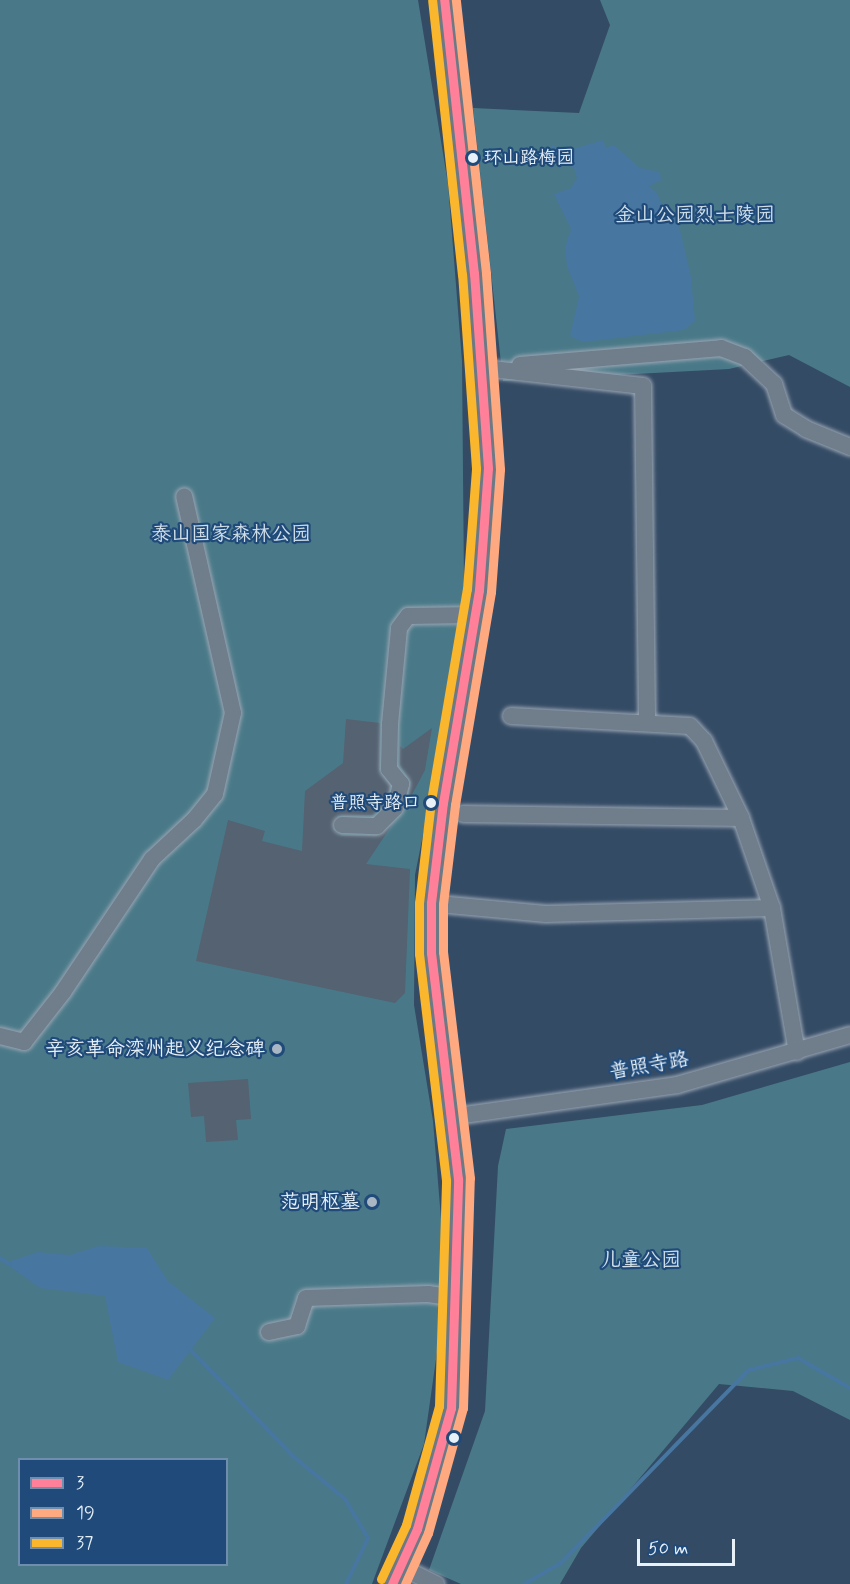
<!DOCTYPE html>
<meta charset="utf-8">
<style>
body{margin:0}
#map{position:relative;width:850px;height:1584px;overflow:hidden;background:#344b65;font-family:Mynerve,"LXGW WenKai TC",sans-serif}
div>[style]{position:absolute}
.green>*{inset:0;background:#497988}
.water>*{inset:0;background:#4776a0}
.stream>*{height:4px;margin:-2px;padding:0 2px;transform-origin:2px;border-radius:2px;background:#4776a0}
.building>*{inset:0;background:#546271}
.roads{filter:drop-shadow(0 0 2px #9aa6b3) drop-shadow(0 0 2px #9aa6b3)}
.minor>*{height:16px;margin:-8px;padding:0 8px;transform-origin:8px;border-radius:8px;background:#707e8c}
.major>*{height:21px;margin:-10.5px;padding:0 10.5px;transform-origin:10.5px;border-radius:10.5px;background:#6d7985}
.bus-1>*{height:9px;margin:-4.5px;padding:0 4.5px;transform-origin:4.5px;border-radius:4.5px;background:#ff8098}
.bus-2>*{height:9px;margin:-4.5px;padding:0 4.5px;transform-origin:4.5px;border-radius:4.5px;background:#ffa980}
.bus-3>*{height:9px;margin:-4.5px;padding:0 4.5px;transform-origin:4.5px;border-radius:4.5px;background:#fab62d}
.dots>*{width:16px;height:16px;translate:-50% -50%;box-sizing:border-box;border:3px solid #1f4a7a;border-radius:50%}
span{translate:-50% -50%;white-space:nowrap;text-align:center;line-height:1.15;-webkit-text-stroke:4.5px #1f4a7a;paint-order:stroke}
.bus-label{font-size:18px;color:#e8f1f8}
.left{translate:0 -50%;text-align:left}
.right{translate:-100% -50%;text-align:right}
.park-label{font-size:20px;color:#d1e0e8}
.poi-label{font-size:20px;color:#e8f1f8}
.street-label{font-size:20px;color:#e8f1f8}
.legend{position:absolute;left:18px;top:1458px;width:210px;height:108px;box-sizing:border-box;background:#1f4a7a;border:2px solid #6f8dac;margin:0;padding:8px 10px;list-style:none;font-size:18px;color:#e8f1f8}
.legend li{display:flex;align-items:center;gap:12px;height:30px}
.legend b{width:30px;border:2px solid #6f8dac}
.scale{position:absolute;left:637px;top:1539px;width:98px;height:27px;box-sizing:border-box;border:3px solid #e8f1f8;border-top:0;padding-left:8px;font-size:18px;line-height:21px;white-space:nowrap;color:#e8f1f8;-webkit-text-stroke:4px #1f4a7a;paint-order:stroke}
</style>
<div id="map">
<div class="green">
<i style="clip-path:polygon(evenodd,0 0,418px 0,448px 184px,462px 361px,464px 584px,442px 739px,415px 875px,414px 1005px,433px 1121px,443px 1243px,438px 1345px,424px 1444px,372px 1584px,0 1584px,0 0,20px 1460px,226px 1460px,226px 1564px,20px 1564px,20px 1460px)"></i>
<i style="clip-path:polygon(600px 0,850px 0,850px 387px,789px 355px,729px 369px,503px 381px,473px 108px,579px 113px,610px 25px)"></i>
<i style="clip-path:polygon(850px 1062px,850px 1420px,793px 1391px,719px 1384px,581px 1548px,560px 1584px,461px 1584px,429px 1570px,485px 1411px,498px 1166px,506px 1129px,702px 1105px)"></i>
</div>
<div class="water">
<i style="clip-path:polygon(603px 140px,606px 148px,614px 145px,640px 168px,660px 172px,661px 180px,649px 186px,657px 193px,663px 207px,670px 208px,680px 230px,691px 277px,695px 321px,684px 330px,583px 342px,570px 336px,579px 296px,567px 266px,565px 247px,571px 229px,554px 194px,571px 188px,577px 178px,574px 168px,557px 160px,551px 144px,563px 152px)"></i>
<i style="clip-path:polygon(99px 1246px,147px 1248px,168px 1281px,215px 1318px,168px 1380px,118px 1362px,105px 1296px,40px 1288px,5px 1263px,38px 1252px,69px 1255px)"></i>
</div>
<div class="stream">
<i style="left:0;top:1258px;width:11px;rotate:34deg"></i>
<i style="left:188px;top:1347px;width:153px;rotate:46.1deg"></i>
<i style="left:294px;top:1457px;width:66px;rotate:39.5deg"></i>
<i style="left:345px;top:1499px;width:45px;rotate:59.5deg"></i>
<i style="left:368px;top:1538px;width:51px;rotate:115.6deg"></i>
<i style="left:524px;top:1584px;width:43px;rotate:-29.6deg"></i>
<i style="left:561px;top:1563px;width:269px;rotate:-45.8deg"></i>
<i style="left:749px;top:1370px;width:50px;rotate:-13.8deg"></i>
<i style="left:798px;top:1358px;width:60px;rotate:30deg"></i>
</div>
<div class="building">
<i style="clip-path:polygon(346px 719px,380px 723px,379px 770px,390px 786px,386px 803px,373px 815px,338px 816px,333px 829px,342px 836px,377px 836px,392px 825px,366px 864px,410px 869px,405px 993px,395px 1003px,196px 961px,228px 820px,265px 831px,262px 841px,302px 851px,305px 791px,343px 763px)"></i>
<i style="clip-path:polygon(432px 728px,425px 770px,407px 804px,411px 782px,400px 765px,400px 746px,403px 749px)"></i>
<i style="clip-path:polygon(248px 1079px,251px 1119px,236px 1120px,238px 1140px,206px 1142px,204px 1116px,191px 1117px,188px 1083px)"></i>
</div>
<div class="roads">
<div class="minor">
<i style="left:520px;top:365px;width:202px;rotate:-4.8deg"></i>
<i style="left:721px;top:348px;width:26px;rotate:21deg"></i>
<i style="left:745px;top:357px;width:40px;rotate:43deg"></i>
<i style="left:774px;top:384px;width:33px;rotate:72deg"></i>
<i style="left:784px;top:415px;width:26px;rotate:32deg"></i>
<i style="left:806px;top:429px;width:48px;rotate:22.2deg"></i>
<i style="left:483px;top:368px;width:161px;rotate:6.4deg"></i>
<i style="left:643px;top:386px;width:337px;rotate:89.3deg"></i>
<i style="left:511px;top:716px;width:179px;rotate:3.2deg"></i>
<i style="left:690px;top:726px;width:21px;rotate:47deg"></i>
<i style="left:704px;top:741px;width:85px;rotate:64.3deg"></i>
<i style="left:741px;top:818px;width:95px;rotate:71deg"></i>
<i style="left:772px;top:908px;width:146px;rotate:80.2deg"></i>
<i style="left:463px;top:814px;width:278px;rotate:0.8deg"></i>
<i style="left:342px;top:825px;width:35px;rotate:2deg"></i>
<i style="left:377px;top:826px;width:25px;rotate:-45deg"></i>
<i style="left:395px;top:808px;width:25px;rotate:-76deg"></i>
<i style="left:401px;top:784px;width:19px;rotate:-129deg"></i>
<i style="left:389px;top:769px;width:45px;rotate:-88.7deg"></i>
<i style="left:390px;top:724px;width:96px;rotate:-84.6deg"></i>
<i style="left:399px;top:628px;width:15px;rotate:-53deg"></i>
<i style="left:408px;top:616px;width:67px;rotate:-0.9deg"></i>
<i style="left:449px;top:905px;width:97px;rotate:5.3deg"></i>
<i style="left:546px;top:914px;width:226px;rotate:-1.5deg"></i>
<i style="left:0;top:1036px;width:25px;rotate:14deg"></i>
<i style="left:24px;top:1042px;width:63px;rotate:-52deg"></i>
<i style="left:63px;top:992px;width:160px;rotate:-56.2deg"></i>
<i style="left:152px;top:859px;width:57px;rotate:-42.9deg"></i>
<i style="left:194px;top:820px;width:33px;rotate:-51deg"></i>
<i style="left:215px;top:794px;width:83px;rotate:-77.5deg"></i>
<i style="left:233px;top:713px;width:222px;rotate:-102.7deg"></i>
<i style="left:450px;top:1117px;width:229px;rotate:-8deg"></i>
<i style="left:677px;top:1085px;width:180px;rotate:-16.1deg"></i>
<i style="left:269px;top:1332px;width:29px;rotate:-12deg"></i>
<i style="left:297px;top:1326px;width:29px;rotate:-72deg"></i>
<i style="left:306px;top:1298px;width:122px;rotate:-1.9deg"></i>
<i style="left:428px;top:1294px;width:27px;rotate:8deg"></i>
<i style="left:401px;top:1567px;width:39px;rotate:26deg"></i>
</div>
<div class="major">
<i style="left:392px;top:1584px;width:60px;rotate:-65.6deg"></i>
<i style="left:417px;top:1529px;width:126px;rotate:-74.3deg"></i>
<i style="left:451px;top:1408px;width:229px;rotate:-88.2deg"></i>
<i style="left:458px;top:1179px;width:228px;rotate:-96.8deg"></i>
<i style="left:431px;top:953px;width:50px;rotate:-90deg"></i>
<i style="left:431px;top:903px;width:101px;rotate:-83.2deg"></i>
<i style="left:443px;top:803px;width:216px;rotate:-80.4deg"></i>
<i style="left:479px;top:590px;width:122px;rotate:-85.8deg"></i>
<i style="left:488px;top:468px;width:195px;rotate:-94.1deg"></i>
<i style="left:474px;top:274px;width:276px;rotate:-96.2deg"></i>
</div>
</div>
<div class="bus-1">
<i style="left:392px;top:1584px;width:60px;rotate:-65.6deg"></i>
<i style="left:417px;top:1529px;width:126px;rotate:-74.3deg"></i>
<i style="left:451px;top:1408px;width:229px;rotate:-88.2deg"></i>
<i style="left:458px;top:1179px;width:228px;rotate:-96.8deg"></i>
<i style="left:431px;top:953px;width:50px;rotate:-90deg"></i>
<i style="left:431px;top:903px;width:101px;rotate:-83.2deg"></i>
<i style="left:443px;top:803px;width:216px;rotate:-80.4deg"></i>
<i style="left:479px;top:590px;width:122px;rotate:-85.8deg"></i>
<i style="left:488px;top:468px;width:195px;rotate:-94.1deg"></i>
<i style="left:474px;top:274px;width:276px;rotate:-96.2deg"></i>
</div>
<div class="bus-2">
<i style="left:405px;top:1584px;width:56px;rotate:-65.7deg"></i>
<i style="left:428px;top:1533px;width:130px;rotate:-74.4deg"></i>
<i style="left:463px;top:1408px;width:230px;rotate:-88.3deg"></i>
<i style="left:470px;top:1178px;width:228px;rotate:-96.8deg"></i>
<i style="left:443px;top:952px;width:48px;rotate:-90deg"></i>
<i style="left:443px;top:904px;width:100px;rotate:-83.1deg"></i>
<i style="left:455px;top:805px;width:216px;rotate:-80.4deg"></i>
<i style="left:491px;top:592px;width:123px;rotate:-85.8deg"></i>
<i style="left:500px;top:469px;width:196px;rotate:-94.1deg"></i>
<i style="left:486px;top:273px;width:275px;rotate:-96.3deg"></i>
</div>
<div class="bus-3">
<i style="left:381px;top:1579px;width:60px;rotate:-65.2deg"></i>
<i style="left:406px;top:1525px;width:123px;rotate:-74.5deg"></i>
<i style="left:439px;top:1406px;width:226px;rotate:-88.2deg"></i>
<i style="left:446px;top:1180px;width:228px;rotate:-96.8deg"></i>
<i style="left:419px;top:954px;width:51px;rotate:-90deg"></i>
<i style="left:419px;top:903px;width:103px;rotate:-83.3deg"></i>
<i style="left:431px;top:801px;width:215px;rotate:-80.4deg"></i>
<i style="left:467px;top:589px;width:121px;rotate:-85.7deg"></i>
<i style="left:476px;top:468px;width:194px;rotate:-94.1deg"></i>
<i style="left:462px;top:275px;width:276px;rotate:-96.2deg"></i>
</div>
<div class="dots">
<i style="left:473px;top:158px;background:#e8f1f8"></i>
<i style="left:431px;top:803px;background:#e8f1f8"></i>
<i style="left:277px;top:1049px;background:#a9b7c5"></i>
<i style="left:372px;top:1202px;background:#a9b7c5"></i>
<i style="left:454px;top:1438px;background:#e8f1f8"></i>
</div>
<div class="bus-label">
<span class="left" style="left:484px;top:158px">环山路梅园</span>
<span class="right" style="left:420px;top:803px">普照寺路口</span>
</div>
<div class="park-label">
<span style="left:695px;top:215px">金山公园烈士陵园</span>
<span style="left:231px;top:534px">泰山国家森林公园</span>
<span style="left:641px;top:1260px">儿童公园</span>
</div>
<div class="poi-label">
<span class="right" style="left:265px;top:1049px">辛亥革命滦州起义纪念碑</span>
<span class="right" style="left:360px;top:1202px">范明枢墓</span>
</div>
<div class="street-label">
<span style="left:649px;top:1066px;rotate:-10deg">普照寺路</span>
</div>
<ul class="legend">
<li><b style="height:8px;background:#ff8098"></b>3</li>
<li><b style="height:8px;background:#ffa980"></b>19</li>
<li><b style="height:8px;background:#fab62d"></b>37</li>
</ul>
<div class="scale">50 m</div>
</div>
